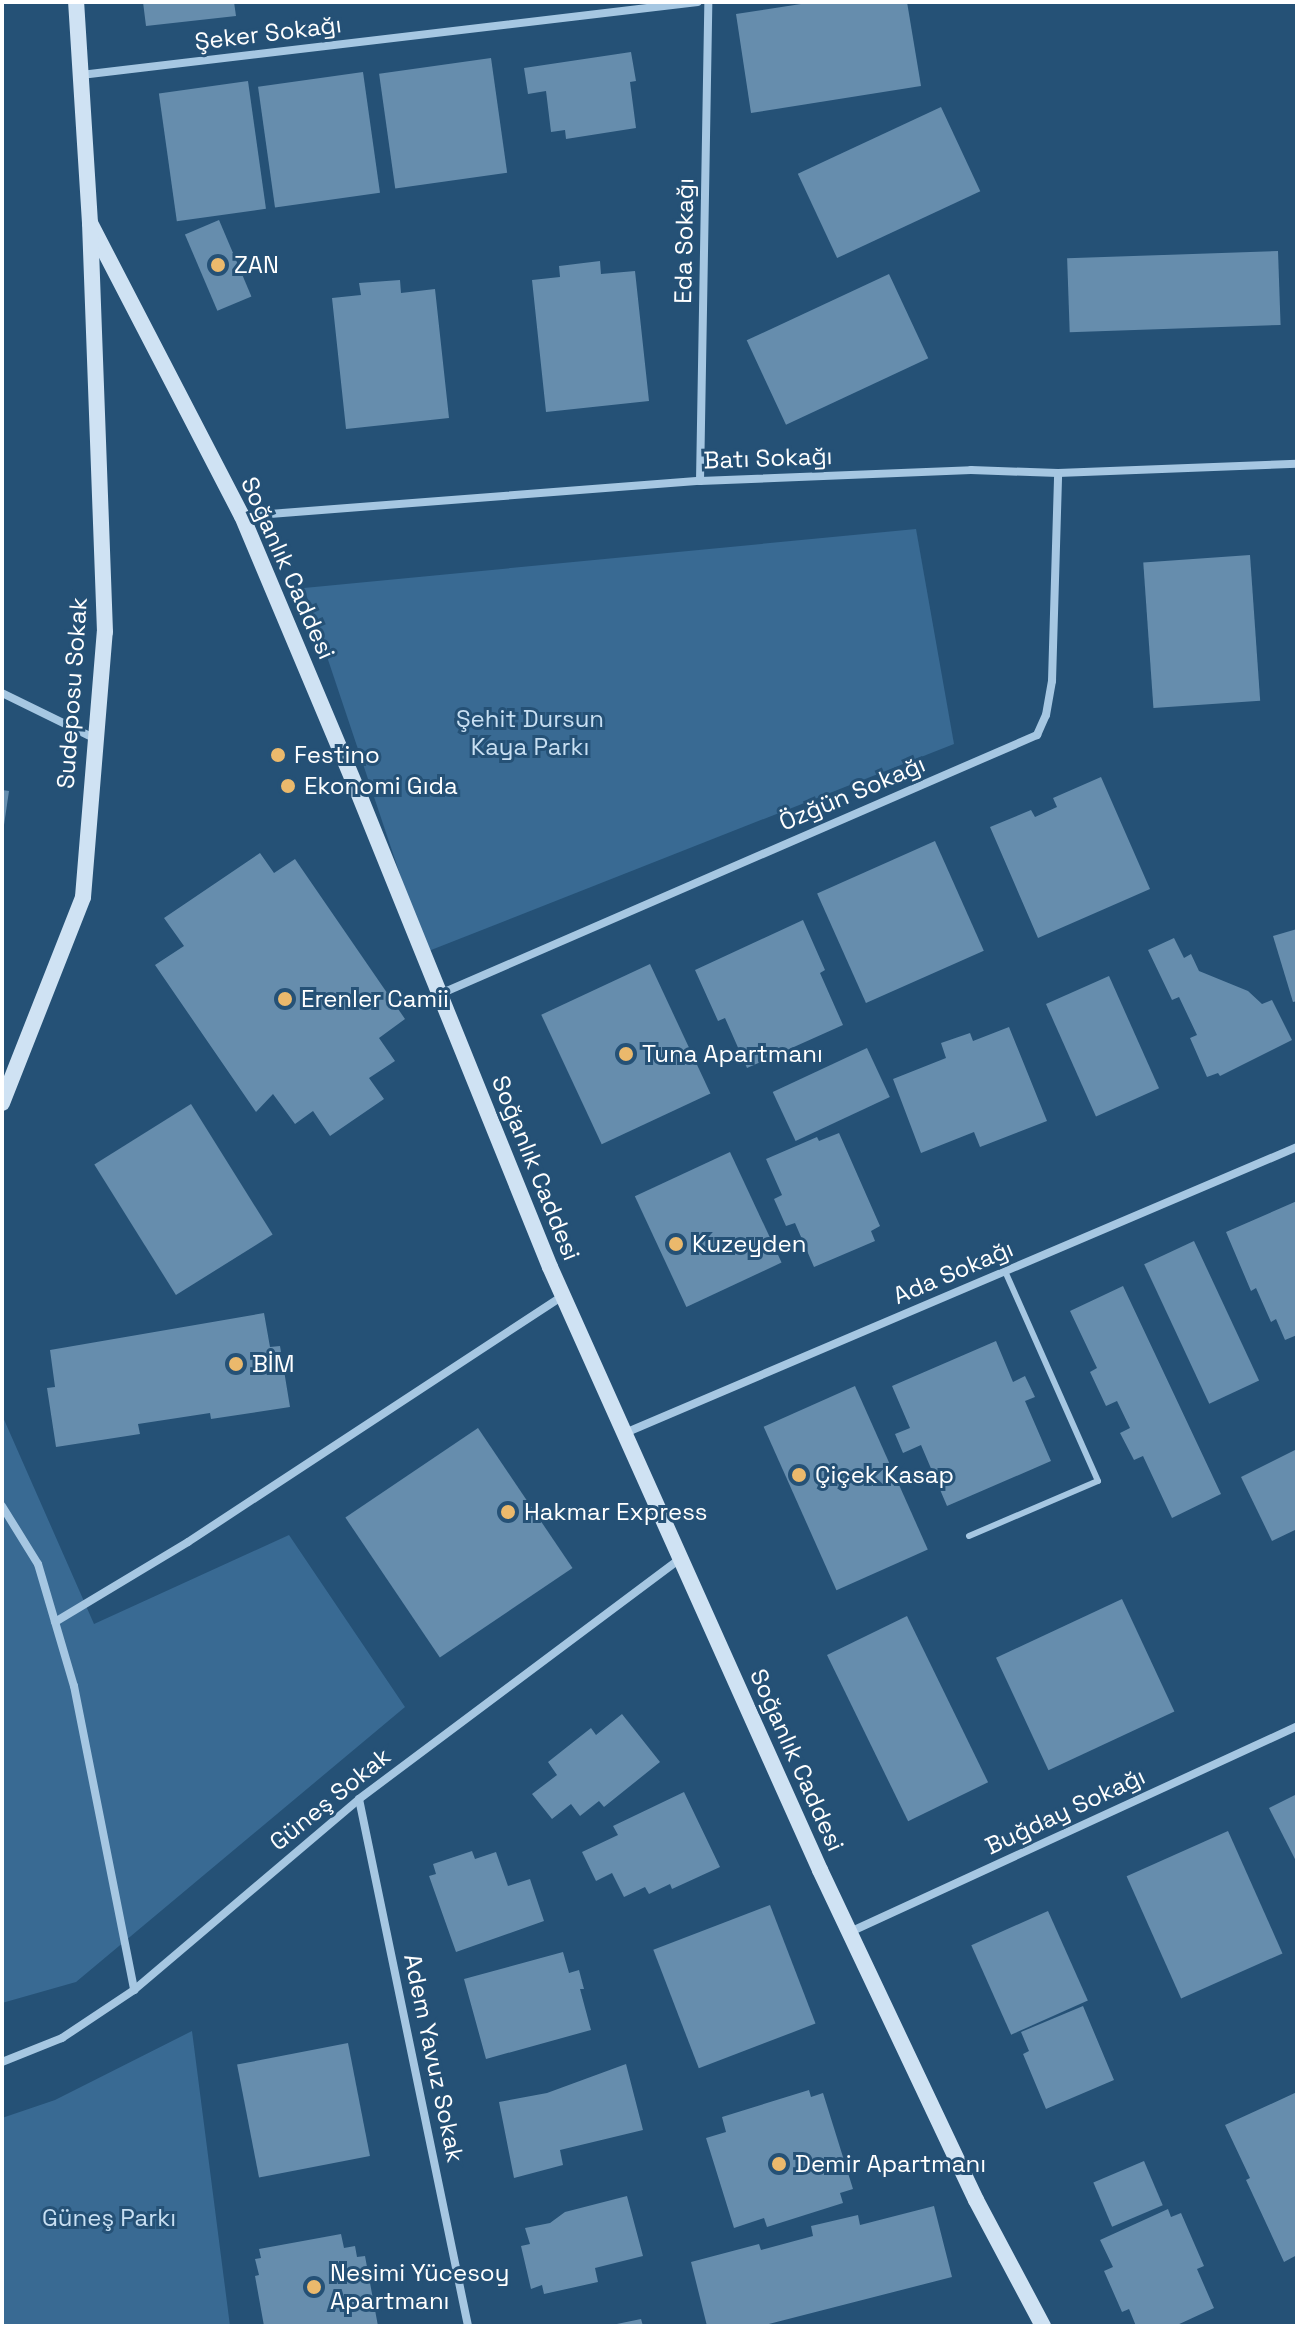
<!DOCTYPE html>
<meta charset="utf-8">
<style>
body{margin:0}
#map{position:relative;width:1299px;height:2328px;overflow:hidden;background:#255176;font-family:"Space Grotesk",sans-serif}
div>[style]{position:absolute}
.green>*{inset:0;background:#396a93}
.building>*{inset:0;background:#668dad;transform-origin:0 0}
.lane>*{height:6px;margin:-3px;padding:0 3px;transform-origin:3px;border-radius:3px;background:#a6c7e2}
.street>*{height:8px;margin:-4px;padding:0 4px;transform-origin:4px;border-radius:4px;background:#a6c7e2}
.secondary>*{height:16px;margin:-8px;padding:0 8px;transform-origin:8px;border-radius:8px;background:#cfe2f3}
.dots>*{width:22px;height:22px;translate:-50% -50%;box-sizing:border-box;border:4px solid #255176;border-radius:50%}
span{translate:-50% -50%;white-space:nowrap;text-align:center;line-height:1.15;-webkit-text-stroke:6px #255176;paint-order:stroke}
.street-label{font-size:24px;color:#fff}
.poi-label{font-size:24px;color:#fff}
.left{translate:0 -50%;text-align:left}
.park-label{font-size:24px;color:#c8dff2}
.frame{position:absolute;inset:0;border:4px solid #fff;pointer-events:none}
</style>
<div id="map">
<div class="green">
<i style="clip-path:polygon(916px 529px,954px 744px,426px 952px,304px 588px)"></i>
<i style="clip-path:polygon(2px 1415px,94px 1624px,289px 1535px,405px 1707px,76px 1982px,2px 2003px)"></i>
<i style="clip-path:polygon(192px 2031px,230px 2326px,2px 2326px,2px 2118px,55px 2100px)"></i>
</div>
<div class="building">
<i style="clip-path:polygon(143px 2px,234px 2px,236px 16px,146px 26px)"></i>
<i style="clip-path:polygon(814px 2px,907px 2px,921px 86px,751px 113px,736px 14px)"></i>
<i style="clip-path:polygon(631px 52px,636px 81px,630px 82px,636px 128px,566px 139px,565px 130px,551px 132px,546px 91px,528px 94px,524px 68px)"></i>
<i style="left:491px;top:58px;width:116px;height:113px;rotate:82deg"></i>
<i style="left:363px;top:72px;width:122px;height:106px;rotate:82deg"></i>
<i style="left:248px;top:81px;width:129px;height:90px;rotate:82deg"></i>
<i style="left:941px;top:107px;width:93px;height:158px;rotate:65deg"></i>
<i style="left:219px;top:220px;width:83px;height:37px;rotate:67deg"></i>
<i style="left:1278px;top:251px;width:74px;height:211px;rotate:88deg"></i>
<i style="clip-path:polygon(600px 261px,601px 274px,635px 271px,649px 401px,546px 412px,532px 280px,560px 277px,559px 266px)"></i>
<i style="left:889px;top:274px;width:93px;height:157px;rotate:65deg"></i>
<i style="clip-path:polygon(400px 280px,401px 293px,435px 289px,449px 418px,346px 429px,332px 298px,361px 295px,359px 283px)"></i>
<i style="left:1250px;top:555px;width:146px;height:107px;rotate:86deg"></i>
<i style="clip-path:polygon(1101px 777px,1150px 889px,1038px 938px,990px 827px,1031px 810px,1035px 817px,1057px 807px,1053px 798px)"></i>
<i style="clip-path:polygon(2px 790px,9px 791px,4px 825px,2px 825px)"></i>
<i style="left:935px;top:841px;width:120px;height:129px;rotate:66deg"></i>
<i style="clip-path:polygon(260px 853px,274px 873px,295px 859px,405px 1019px,379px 1038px,395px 1061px,369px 1078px,384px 1099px,330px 1136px,313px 1111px,295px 1124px,273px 1094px,256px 1112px,155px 965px,184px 946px,164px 918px)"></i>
<i style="clip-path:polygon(803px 920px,825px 970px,820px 973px,843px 1025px,747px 1068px,725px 1018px,718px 1021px,695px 970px)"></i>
<i style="clip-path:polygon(1297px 929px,1297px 1001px,1293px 1002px,1273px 936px)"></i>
<i style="clip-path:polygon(1174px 938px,1184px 958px,1191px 954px,1199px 971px,1248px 991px,1262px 1004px,1272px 1000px,1292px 1040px,1220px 1076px,1218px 1073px,1207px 1077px,1190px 1038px,1197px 1035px,1179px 997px,1172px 1000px,1148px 950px)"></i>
<i style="left:650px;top:964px;width:143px;height:120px;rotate:65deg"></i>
<i style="left:1109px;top:976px;width:123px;height:69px;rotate:66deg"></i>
<i style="clip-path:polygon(1009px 1027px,1047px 1121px,980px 1147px,974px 1132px,921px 1153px,893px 1079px,946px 1058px,941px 1043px,970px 1033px,973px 1041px)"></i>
<i style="left:867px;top:1048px;width:54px;height:104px;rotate:65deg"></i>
<i style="left:191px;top:1104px;width:154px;height:114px;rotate:58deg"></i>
<i style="clip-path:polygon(839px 1133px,880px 1226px,871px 1231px,875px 1241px,814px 1267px,795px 1223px,786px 1226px,774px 1199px,782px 1195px,766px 1159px,817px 1137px,819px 1141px)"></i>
<i style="left:730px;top:1152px;width:122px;height:105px;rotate:65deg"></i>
<i style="clip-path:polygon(1297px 1201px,1297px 1335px,1285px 1340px,1276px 1319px,1271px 1322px,1256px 1288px,1251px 1291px,1226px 1232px)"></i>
<i style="left:1194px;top:1241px;width:154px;height:55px;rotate:65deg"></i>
<i style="clip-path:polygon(1123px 1286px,1221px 1494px,1172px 1518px,1143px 1456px,1134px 1460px,1120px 1433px,1130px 1428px,1117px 1401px,1106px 1406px,1090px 1372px,1097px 1368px,1070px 1311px)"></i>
<i style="clip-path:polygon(264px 1313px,270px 1347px,280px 1346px,290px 1407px,211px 1419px,210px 1413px,138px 1424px,140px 1434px,56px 1447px,47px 1388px,55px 1387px,50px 1350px)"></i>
<i style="clip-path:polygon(996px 1341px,1013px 1382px,1025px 1376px,1035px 1397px,1025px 1401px,1051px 1461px,947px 1506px,921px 1445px,903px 1453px,895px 1434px,910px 1428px,892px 1386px)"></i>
<i style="left:855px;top:1386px;width:179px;height:100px;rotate:66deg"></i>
<i style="left:478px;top:1428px;width:169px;height:160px;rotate:56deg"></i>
<i style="clip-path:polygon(1297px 1449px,1297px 1529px,1272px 1541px,1241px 1477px)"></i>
<i style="left:1122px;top:1599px;width:124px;height:139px;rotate:65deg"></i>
<i style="left:907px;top:1616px;width:185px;height:89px;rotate:64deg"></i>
<i style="clip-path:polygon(622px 1714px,660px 1762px,604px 1807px,599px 1801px,580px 1816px,571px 1804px,552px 1819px,532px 1794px,557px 1775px,548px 1762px,591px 1728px,596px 1735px)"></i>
<i style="clip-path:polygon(684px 1792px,720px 1867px,672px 1889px,670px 1884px,649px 1894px,645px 1887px,624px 1897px,612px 1873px,596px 1881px,582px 1852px,618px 1835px,613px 1826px)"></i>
<i style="clip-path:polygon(1297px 1794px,1297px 1863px,1269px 1808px)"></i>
<i style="left:1228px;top:1831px;width:134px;height:111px;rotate:66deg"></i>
<i style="clip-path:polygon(472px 1851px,475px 1859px,496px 1852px,508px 1886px,530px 1879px,544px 1921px,456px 1952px,429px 1876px,436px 1874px,433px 1864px)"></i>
<i style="left:770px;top:1905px;width:127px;height:125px;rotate:69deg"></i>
<i style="left:1048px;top:1911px;width:98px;height:84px;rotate:66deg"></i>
<i style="clip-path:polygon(563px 1952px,569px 1973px,579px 1970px,584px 1989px,580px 1989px,591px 2030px,486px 2059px,464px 1979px)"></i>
<i style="clip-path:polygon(1083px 2006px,1114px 2080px,1046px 2109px,1023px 2054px,1029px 2051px,1021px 2032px)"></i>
<i style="left:348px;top:2043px;width:115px;height:113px;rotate:79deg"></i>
<i style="clip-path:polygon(626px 2064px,643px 2130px,560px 2150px,563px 2165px,514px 2178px,499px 2102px,547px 2093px)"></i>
<i style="clip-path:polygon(809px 2090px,811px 2097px,823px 2093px,853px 2189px,840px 2193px,843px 2203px,767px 2227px,764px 2218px,734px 2228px,706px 2138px,726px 2132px,722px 2117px)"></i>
<i style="clip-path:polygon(1297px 2092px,1297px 2255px,1284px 2262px,1246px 2180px,1250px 2178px,1225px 2125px)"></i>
<i style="left:1144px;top:2161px;width:48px;height:55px;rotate:67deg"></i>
<i style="clip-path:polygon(627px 2196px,643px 2256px,595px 2268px,598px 2282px,544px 2294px,542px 2285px,531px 2289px,521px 2246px,530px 2244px,525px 2228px,550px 2223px,565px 2212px)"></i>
<i style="clip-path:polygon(934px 2206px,952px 2277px,761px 2326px,707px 2326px,691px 2262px,759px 2244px,761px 2250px,813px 2236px,811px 2226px,858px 2215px,860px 2225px)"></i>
<i style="clip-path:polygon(1168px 2209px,1171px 2217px,1181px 2213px,1204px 2266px,1197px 2269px,1214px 2308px,1175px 2326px,1136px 2326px,1129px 2309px,1122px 2312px,1104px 2271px,1113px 2267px,1100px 2240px)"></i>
<i style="clip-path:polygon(341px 2234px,344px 2248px,355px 2246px,357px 2257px,365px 2256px,378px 2326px,264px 2326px,255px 2276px,259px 2275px,255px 2259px,261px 2258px,259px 2249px)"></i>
<i style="clip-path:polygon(641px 2319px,643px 2326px,613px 2326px,612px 2325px)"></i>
</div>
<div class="lane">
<i style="left:969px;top:1536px;width:140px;rotate:-23.1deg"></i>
<i style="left:1098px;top:1481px;width:230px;rotate:-113.9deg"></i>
</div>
<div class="street">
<i style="left:81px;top:75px;width:621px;rotate:-6.75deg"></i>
<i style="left:700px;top:481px;width:479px;rotate:-89deg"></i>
<i style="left:243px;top:516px;width:458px;rotate:-4.4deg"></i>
<i style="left:700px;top:481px;width:271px;rotate:-2.3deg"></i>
<i style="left:971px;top:470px;width:87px;rotate:2deg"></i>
<i style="left:1058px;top:473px;width:239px;rotate:-2.2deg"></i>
<i style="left:2px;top:693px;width:102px;rotate:26.1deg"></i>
<i style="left:440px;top:994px;width:651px;rotate:-23.45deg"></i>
<i style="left:1037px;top:735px;width:22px;rotate:-66deg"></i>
<i style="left:1046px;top:715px;width:35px;rotate:-80deg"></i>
<i style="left:1052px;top:681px;width:208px;rotate:-88.3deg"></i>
<i style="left:625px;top:1433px;width:730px;rotate:-23.05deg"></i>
<i style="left:2px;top:1506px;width:68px;rotate:58.2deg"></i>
<i style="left:38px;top:1564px;width:127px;rotate:73.6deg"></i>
<i style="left:74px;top:1686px;width:310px;rotate:78.8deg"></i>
<i style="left:55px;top:1622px;width:155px;rotate:-31deg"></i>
<i style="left:188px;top:1542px;width:448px;rotate:-33.3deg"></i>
<i style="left:359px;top:1799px;width:538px;rotate:78.31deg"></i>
<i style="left:850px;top:1932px;width:492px;rotate:-24.7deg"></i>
<i style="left:2px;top:2062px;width:65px;rotate:-21.8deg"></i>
<i style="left:62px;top:2038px;width:87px;rotate:-33.7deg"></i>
<i style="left:134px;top:1990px;width:295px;rotate:-40.3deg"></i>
<i style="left:359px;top:1799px;width:401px;rotate:-36.8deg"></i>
</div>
<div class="secondary">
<i style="left:90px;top:223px;width:330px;rotate:62.6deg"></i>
<i style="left:242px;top:516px;width:299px;rotate:67.2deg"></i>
<i style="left:358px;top:792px;width:512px;rotate:67.99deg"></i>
<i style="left:550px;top:1267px;width:661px;rotate:65.88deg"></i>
<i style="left:820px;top:1870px;width:365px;rotate:64.7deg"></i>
<i style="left:976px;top:2200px;width:143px;rotate:62deg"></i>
<i style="left:2px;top:1103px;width:221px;rotate:-68.5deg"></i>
<i style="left:83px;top:897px;width:266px;rotate:-85.3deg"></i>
<i style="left:105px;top:632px;width:409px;rotate:-92.1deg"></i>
<i style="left:90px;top:223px;width:221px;rotate:-93.6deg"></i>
</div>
<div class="dots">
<i style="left:218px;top:265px;background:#ebb96c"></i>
<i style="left:278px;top:755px;background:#ebb96c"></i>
<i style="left:288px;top:786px;background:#ebb96c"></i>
<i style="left:285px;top:999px;background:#ebb96c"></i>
<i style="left:626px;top:1054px;background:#ebb96c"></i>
<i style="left:676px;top:1244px;background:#ebb96c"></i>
<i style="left:236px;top:1364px;background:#ebb96c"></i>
<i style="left:799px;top:1475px;background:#ebb96c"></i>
<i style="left:508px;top:1512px;background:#ebb96c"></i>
<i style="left:779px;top:2164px;background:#ebb96c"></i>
<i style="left:314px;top:2287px;background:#ebb96c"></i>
</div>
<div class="street-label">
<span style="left:268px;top:33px;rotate:-7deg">Şeker Sokağı</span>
<span style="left:684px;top:241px;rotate:-89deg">Eda Sokağı</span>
<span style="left:768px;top:458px;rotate:-2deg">Batı Sokağı</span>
<span style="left:288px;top:568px;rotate:66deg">Soğanlık Caddesi</span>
<span style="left:72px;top:693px;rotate:-86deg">Sudeposu Sokak</span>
<span style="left:852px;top:793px;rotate:-23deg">Özğün Sokağı</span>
<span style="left:536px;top:1168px;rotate:68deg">Soğanlık Caddesi</span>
<span style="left:953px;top:1272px;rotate:-23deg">Ada Sokağı</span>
<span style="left:797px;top:1760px;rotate:66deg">Soğanlık Caddesi</span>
<span style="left:330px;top:1799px;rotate:-39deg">Güneş Sokak</span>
<span style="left:1065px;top:1811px;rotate:-25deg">Buğday Sokağı</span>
<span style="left:434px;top:2058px;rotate:78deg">Adem Yavuz Sokak</span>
</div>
<div class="poi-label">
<span class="left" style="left:234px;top:265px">ZAN</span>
<span class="left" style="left:294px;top:755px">Festino</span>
<span class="left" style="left:304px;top:786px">Ekonomi Gıda</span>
<span class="left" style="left:301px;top:999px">Erenler Camii</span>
<span class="left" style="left:642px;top:1054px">Tuna Apartmanı</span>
<span class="left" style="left:692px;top:1244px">Kuzeyden</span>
<span class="left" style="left:252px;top:1364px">BİM</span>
<span class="left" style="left:815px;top:1475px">Çiçek Kasap</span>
<span class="left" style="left:524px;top:1512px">Hakmar Express</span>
<span class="left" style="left:795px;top:2164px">Demir Apartmanı</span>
<span class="left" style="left:330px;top:2287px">Nesimi Yücesoy<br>Apartmanı</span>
</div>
<div class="park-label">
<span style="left:530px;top:733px">Şehit Dursun<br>Kaya Parkı</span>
<span style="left:109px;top:2218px">Güneş Parkı</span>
</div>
<div class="frame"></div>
</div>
